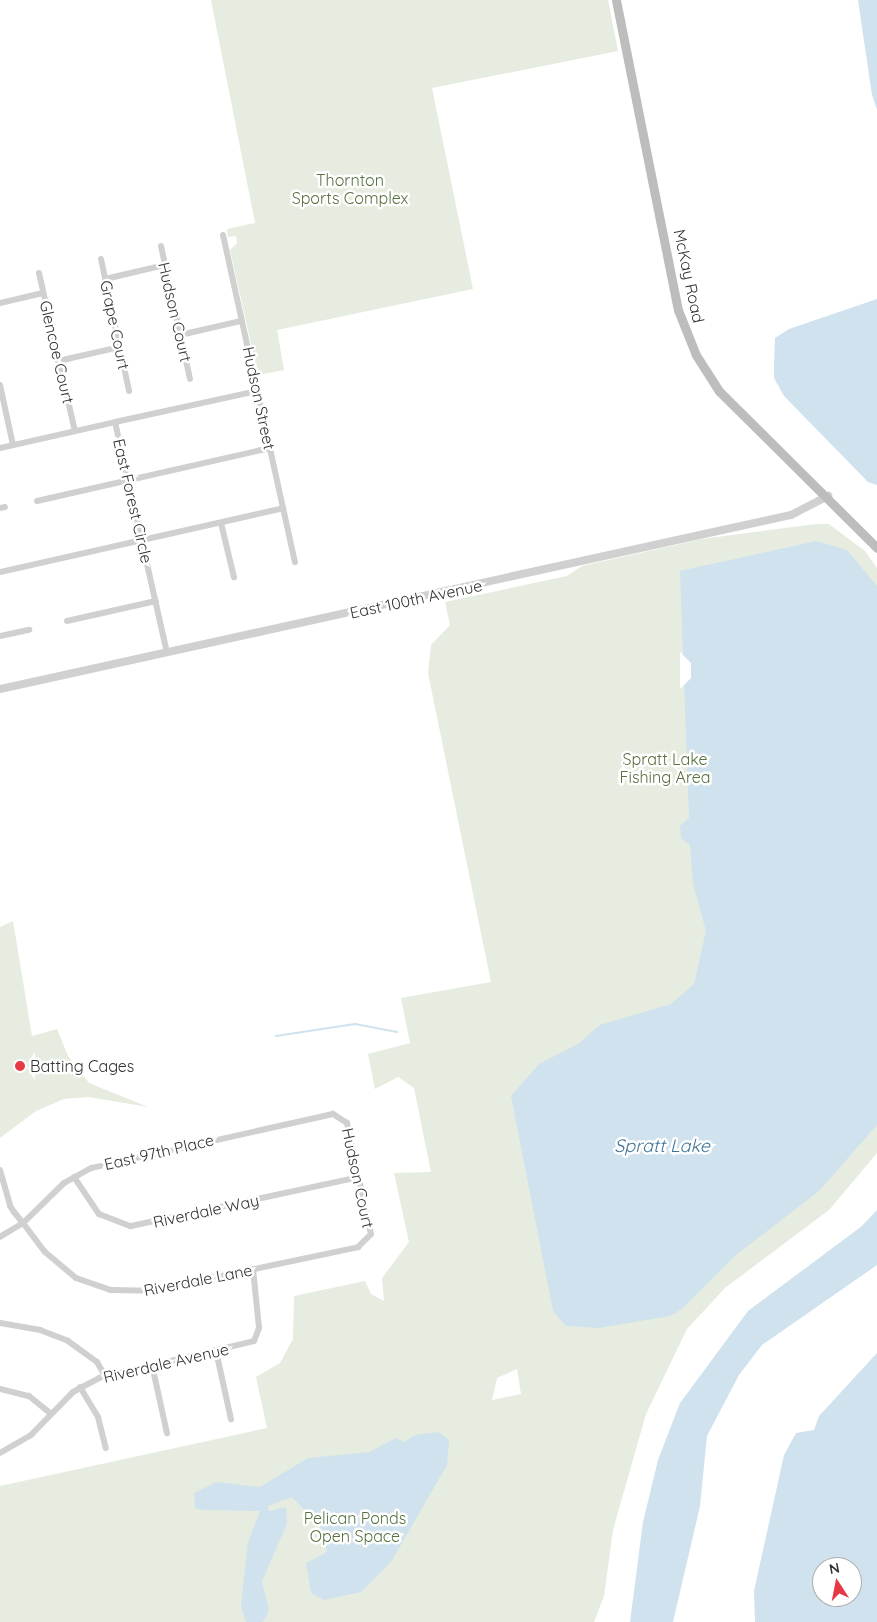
<!DOCTYPE html>
<style>
body{margin:0}
#map{position:relative;width:877px;height:1622px;overflow:hidden;background:#fff;font-family:Quicksand,sans-serif}
div>[style]{position:absolute}
.green>*{inset:0;background:#e6ecdf}
.water>*{inset:0;background:#cfe2ee}
.pier>*{inset:0;background:#fff}
.stream>*{height:2px;margin:-1px;padding:0 1px;transform-origin:1px;border-radius:1px;background:#cfe2ee}
.minor>*{height:6px;margin:-3px;padding:0 3px;transform-origin:3px;border-radius:3px;background:#d0d0d0}
.tertiary>*{height:8px;margin:-4px;padding:0 4px;transform-origin:4px;border-radius:4px;background:#d0d0d0}
.secondary>*{height:9px;margin:-4.5px;padding:0 4.5px;transform-origin:4.5px;border-radius:4.5px;background:#bdbdbd}
.dots>*{width:14px;height:14px;translate:-50% -50%;box-sizing:border-box;border:2px solid #fff;border-radius:50%}
span{translate:-50% -50%;white-space:nowrap;text-align:center;line-height:1.15;-webkit-text-stroke:5px #fff;paint-order:stroke}
.park-label{font-size:16px;color:#56703f}
.street-label{font-size:16px;color:#333}
.poi-label{font-size:16px;color:#333}
.left{translate:0 -50%;text-align:left}
.water-label{font-size:18px;color:#3f7597;font-style:italic}
.north{position:absolute;left:812px;top:1557px;width:50px;height:50px;box-sizing:border-box;background:#fff;border:1px solid #adadad;border-radius:50%;rotate:349deg;font-size:14px;font-weight:700;line-height:20px;text-align:center;color:#333}
.north::after{content:'';display:block;margin:auto;width:18px;height:22px;background:#e63946;clip-path:polygon(50% 0,100% 100%,50% 72%,0 100%)}
</style>
<div id="map">
<div class="green">
<i style="clip-path:polygon(211px 0,608px 0,618px 51px,432px 88px,473px 289px,277px 330px,284px 370px,258px 375px,230px 250px,237px 243px,236px 236px,228px 237px,227px 229px,255px 223px)"></i>
<i style="clip-path:polygon(evenodd,816px 524px,829px 524px,865px 551px,877px 568px,877px 1153px,829px 1210px,725px 1288px,687px 1329px,646px 1414px,613px 1530px,604px 1596px,594px 1622px,0 1622px,0 1486px,267px 1428px,256px 1377px,280px 1363px,293px 1339px,294px 1296px,365px 1281px,371px 1294px,384px 1301px,382px 1278px,409px 1242px,394px 1173px,431px 1172px,414px 1088px,398px 1077px,375px 1089px,368px 1054px,410px 1043px,401px 998px,491px 982px,428px 673px,431px 645px,450px 625px,445px 602px,567px 576px,582px 566px,702px 539px,816px 524px,517px 1369px,521px 1394px,492px 1400px,497px 1378px,517px 1369px)"></i>
<i style="clip-path:polygon(13px 921px,32px 1036px,57px 1029px,68px 1056px,89px 1083px,148px 1107px,89px 1097px,64px 1099px,36px 1111px,0 1138px,0 927px)"></i>
</div>
<div class="water">
<i style="clip-path:polygon(858px 0,877px 0,877px 110px,872px 95px)"></i>
<i style="clip-path:polygon(877px 299px,877px 485px,868px 482px,784px 396px,774px 378px,774px 365px,775px 338px,789px 329px)"></i>
<i style="clip-path:polygon(816px 541px,847px 550px,877px 586px,877px 1125px,819px 1191px,736px 1255px,682px 1309px,670px 1316px,599px 1328px,566px 1326px,553px 1311px,511px 1096px,539px 1064px,578px 1044px,600px 1025px,671px 1004px,694px 984px,706px 931px,693px 884px,690px 845px,681px 838px,680px 826px,689px 818px,680px 571px)"></i>
<i style="clip-path:polygon(877px 1210px,877px 1265px,762px 1345px,739px 1375px,707px 1436px,700px 1506px,673px 1622px,630px 1622px,643px 1522px,658px 1460px,680px 1403px,748px 1311px,862px 1226px)"></i>
<i style="clip-path:polygon(evenodd,877px 1353px,877px 1622px,755px 1622px,754px 1591px,784px 1455px,796px 1433px,814px 1430px,819px 1416px,877px 1353px,822px 1567px,852px 1567px,852px 1597px,822px 1597px,822px 1567px)"></i>
<i style="clip-path:polygon(438px 1432px,449px 1440px,447px 1465px,391px 1562px,361px 1592px,324px 1600px,311px 1593px,306px 1563px,327px 1552px,321px 1528px,292px 1497px,268px 1506px,269px 1511px,286px 1507px,287px 1524px,262px 1581px,269px 1611px,263px 1622px,246px 1622px,241px 1606px,248px 1542px,260px 1511px,202px 1510px,195px 1508px,194px 1493px,217px 1482px,260px 1487px,308px 1458px,369px 1452px,396px 1438px,404px 1442px,415px 1435px)"></i>
</div>
<div class="pier">
<i style="clip-path:polygon(680px 652px,691px 663px,691px 678px,680px 689px)"></i>
</div>
<div class="stream">
<i style="left:276px;top:1036px;width:80px;rotate:-8.6deg"></i>
<i style="left:355px;top:1024px;width:43px;rotate:10.8deg"></i>
</div>
<div class="minor">
<i style="left:223px;top:235px;width:335px;rotate:77.6deg"></i>
<i style="left:161px;top:246px;width:136px;rotate:77.7deg"></i>
<i style="left:101px;top:259px;width:135px;rotate:78deg"></i>
<i style="left:39px;top:273px;width:162px;rotate:77.2deg"></i>
<i style="left:105px;top:279px;width:62px;rotate:-13.1deg"></i>
<i style="left:0;top:303px;width:44px;rotate:-13.1deg"></i>
<i style="left:180px;top:335px;width:63px;rotate:-12.9deg"></i>
<i style="left:58px;top:361px;width:64px;rotate:-12.7deg"></i>
<i style="left:0;top:385px;width:61px;rotate:77.8deg"></i>
<i style="left:115px;top:422px;width:145px;rotate:-12.3deg"></i>
<i style="left:0;top:448px;width:118px;rotate:-12.7deg"></i>
<i style="left:115px;top:422px;width:236px;rotate:77.3deg"></i>
<i style="left:37px;top:501px;width:239px;rotate:-12.8deg"></i>
<i style="left:0;top:508px;width:5px;rotate:-11deg"></i>
<i style="left:221px;top:523px;width:56px;rotate:76.5deg"></i>
<i style="left:0;top:572px;width:290px;rotate:-12.7deg"></i>
<i style="left:67px;top:621px;width:91px;rotate:-12.7deg"></i>
<i style="left:0;top:636px;width:30px;rotate:-12deg"></i>
<i style="left:0;top:1170px;width:37px;rotate:74deg"></i>
<i style="left:10px;top:1206px;width:7px;rotate:56deg"></i>
<i style="left:14px;top:1212px;width:14px;rotate:51deg"></i>
<i style="left:23px;top:1223px;width:36px;rotate:53deg"></i>
<i style="left:45px;top:1252px;width:40px;rotate:40deg"></i>
<i style="left:76px;top:1278px;width:37px;rotate:19deg"></i>
<i style="left:111px;top:1290px;width:39px;rotate:1deg"></i>
<i style="left:150px;top:1291px;width:213px;rotate:-11.9deg"></i>
<i style="left:358px;top:1247px;width:18px;rotate:-45deg"></i>
<i style="left:371px;top:1234px;width:114px;rotate:-102.2deg"></i>
<i style="left:347px;top:1123px;width:17px;rotate:-147deg"></i>
<i style="left:333px;top:1114px;width:248px;rotate:167.4deg"></i>
<i style="left:91px;top:1168px;width:31px;rotate:151deg"></i>
<i style="left:64px;top:1183px;width:57px;rotate:135.7deg"></i>
<i style="left:23px;top:1223px;width:27px;rotate:149deg"></i>
<i style="left:74px;top:1177px;width:45px;rotate:56deg"></i>
<i style="left:99px;top:1214px;width:34px;rotate:21deg"></i>
<i style="left:131px;top:1226px;width:233px;rotate:-12.1deg"></i>
<i style="left:0;top:1323px;width:41px;rotate:9.9deg"></i>
<i style="left:40px;top:1330px;width:30px;rotate:21deg"></i>
<i style="left:68px;top:1341px;width:36px;rotate:36deg"></i>
<i style="left:97px;top:1362px;width:16px;rotate:60deg"></i>
<i style="left:216px;top:1351px;width:70px;rotate:77.6deg"></i>
<i style="left:152px;top:1365px;width:70px;rotate:77.6deg"></i>
<i style="left:80px;top:1387px;width:35px;rotate:59deg"></i>
<i style="left:98px;top:1417px;width:32px;rotate:76deg"></i>
<i style="left:0;top:1389px;width:30px;rotate:14deg"></i>
<i style="left:29px;top:1396px;width:28px;rotate:39deg"></i>
<i style="left:0;top:1453px;width:36px;rotate:-30deg"></i>
<i style="left:31px;top:1435px;width:60px;rotate:-45.7deg"></i>
<i style="left:73px;top:1392px;width:30px;rotate:-28deg"></i>
<i style="left:99px;top:1378px;width:159px;rotate:-13.4deg"></i>
<i style="left:254px;top:1341px;width:14px;rotate:-69deg"></i>
<i style="left:259px;top:1328px;width:59px;rotate:-95.8deg"></i>
</div>
<div class="tertiary">
<i style="left:0;top:689px;width:810px;rotate:-12.41deg"></i>
<i style="left:791px;top:515px;width:42px;rotate:-27.2deg"></i>
</div>
<div class="secondary">
<i style="left:616px;top:0;width:316px;rotate:78.7deg"></i>
<i style="left:678px;top:310px;width:48px;rotate:68.2deg"></i>
<i style="left:696px;top:355px;width:43px;rotate:57.4deg"></i>
<i style="left:719px;top:391px;width:223px;rotate:44.8deg"></i>
</div>
<div class="dots">
<i style="left:20px;top:1066px;background:#e63946"></i>
</div>
<div class="park-label">
<span style="left:350px;top:189px">Thornton<br>Sports Complex</span>
<span style="left:665px;top:768px">Spratt Lake<br>Fishing Area</span>
<span style="left:355px;top:1527px">Pelican Ponds<br>Open Space</span>
</div>
<div class="street-label">
<span style="left:689px;top:276px;rotate:78deg">McKay Road</span>
<span style="left:175px;top:312px;rotate:77deg">Hudson Court</span>
<span style="left:115px;top:325px;rotate:78deg">Grape Court</span>
<span style="left:57px;top:352px;rotate:77deg">Glencoe Court</span>
<span style="left:259px;top:398px;rotate:78deg">Hudson Street</span>
<span style="left:133px;top:501px;rotate:77deg">East Forest Circle</span>
<span style="left:416px;top:599px;rotate:-12deg">East 100th Avenue</span>
<span style="left:159px;top:1152px;rotate:-13deg">East 97th Place</span>
<span style="left:358px;top:1178px;rotate:78deg">Hudson Court</span>
<span style="left:206px;top:1211px;rotate:-12deg">Riverdale Way</span>
<span style="left:198px;top:1280px;rotate:-11deg">Riverdale Lane</span>
<span style="left:166px;top:1363px;rotate:-13deg">Riverdale Avenue</span>
</div>
<div class="poi-label">
<span class="left" style="left:30px;top:1066px">Batting Cages</span>
</div>
<div class="water-label">
<span style="left:662px;top:1146px">Spratt Lake</span>
</div>
<div class="north">N</div>
</div>
